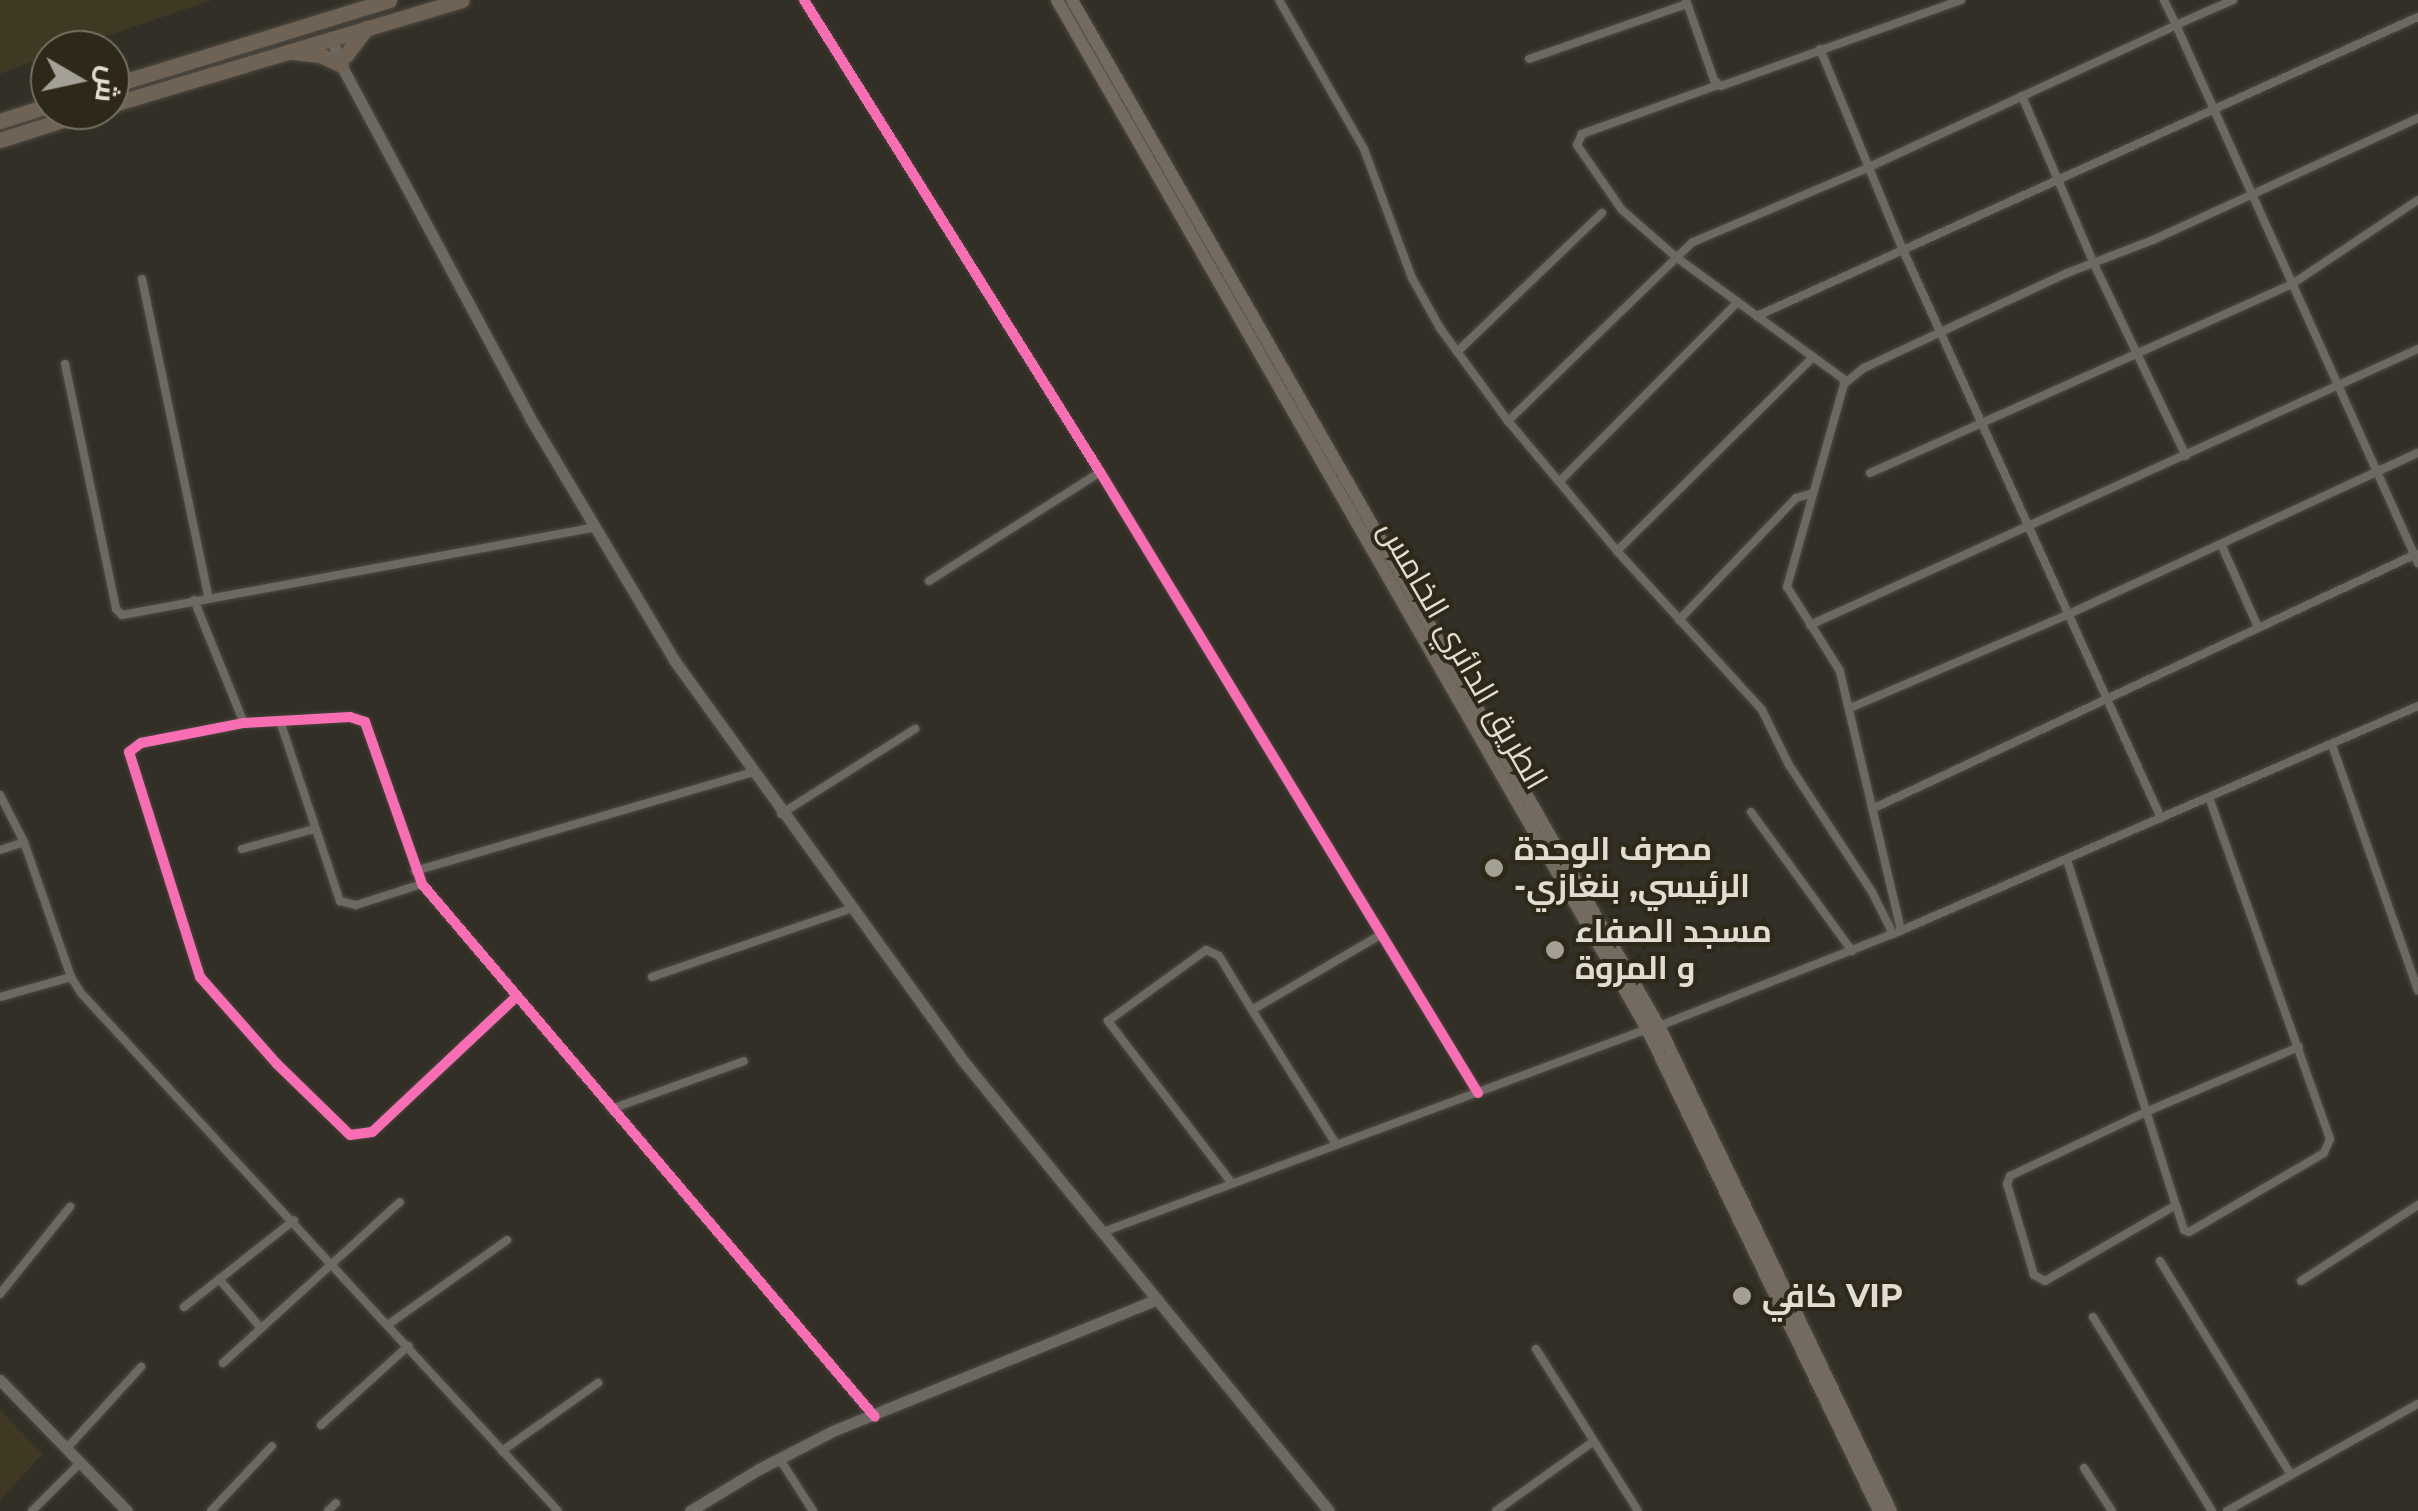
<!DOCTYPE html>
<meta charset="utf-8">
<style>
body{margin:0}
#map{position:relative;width:2418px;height:1511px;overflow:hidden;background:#322f26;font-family:Montserrat,Cairo,sans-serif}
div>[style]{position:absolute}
.built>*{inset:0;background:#3f3823}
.roads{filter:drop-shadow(0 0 2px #4e4a43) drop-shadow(0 0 2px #4e4a43)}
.street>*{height:8px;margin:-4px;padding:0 4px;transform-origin:4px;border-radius:4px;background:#6c6962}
.secondary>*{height:11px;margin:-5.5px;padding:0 5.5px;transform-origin:5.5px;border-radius:5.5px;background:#6c6962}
.primary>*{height:12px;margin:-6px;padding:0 6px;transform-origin:6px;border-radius:6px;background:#736b5f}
.highway>*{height:15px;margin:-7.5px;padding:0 7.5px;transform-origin:7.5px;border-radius:7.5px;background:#6e6354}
.cycleway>*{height:10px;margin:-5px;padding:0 5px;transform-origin:5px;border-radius:5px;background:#f96db3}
.dots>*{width:28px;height:28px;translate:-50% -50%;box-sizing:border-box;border:5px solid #2d2817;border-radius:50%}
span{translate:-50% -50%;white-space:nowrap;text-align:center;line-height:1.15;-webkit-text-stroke:8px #2d2817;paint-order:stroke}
.street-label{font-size:32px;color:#e1ddd3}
.poi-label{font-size:32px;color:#e1ddd3;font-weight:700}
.left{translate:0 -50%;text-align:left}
.north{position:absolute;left:30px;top:30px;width:100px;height:100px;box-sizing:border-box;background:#2d2817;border:2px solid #757062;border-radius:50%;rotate:99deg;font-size:28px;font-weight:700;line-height:40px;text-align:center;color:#e1ddd3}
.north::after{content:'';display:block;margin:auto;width:35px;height:45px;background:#a4a096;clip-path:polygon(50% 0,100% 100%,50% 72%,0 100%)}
</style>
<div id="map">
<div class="built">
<i style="clip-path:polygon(0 0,213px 0,65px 50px,50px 50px,50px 55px,0 74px)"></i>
<i style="clip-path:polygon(0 1410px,43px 1454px,0 1500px)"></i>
</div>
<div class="roads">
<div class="street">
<i style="left:804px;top:0;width:557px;rotate:57.91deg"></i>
<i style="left:1100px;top:472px;width:727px;rotate:58.67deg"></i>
<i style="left:1279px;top:0;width:172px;rotate:60.3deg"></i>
<i style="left:1364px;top:149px;width:138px;rotate:69.6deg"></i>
<i style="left:1412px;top:278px;width:57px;rotate:60.8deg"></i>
<i style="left:1440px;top:328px;width:115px;rotate:53.8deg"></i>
<i style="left:1508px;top:421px;width:170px;rotate:50deg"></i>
<i style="left:1617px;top:551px;width:215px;rotate:47.6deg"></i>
<i style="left:1762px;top:710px;width:61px;rotate:63.9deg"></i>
<i style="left:1789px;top:765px;width:152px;rotate:56.8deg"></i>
<i style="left:1872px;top:892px;width:47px;rotate:63.4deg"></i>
<i style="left:1686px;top:0;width:85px;rotate:70.7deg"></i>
<i style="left:1714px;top:80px;width:9px;rotate:41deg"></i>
<i style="left:1721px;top:86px;width:255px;rotate:-19.7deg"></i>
<i style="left:2233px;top:0;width:62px;rotate:156.3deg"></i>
<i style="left:2176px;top:25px;width:590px;rotate:65.78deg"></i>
<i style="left:1820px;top:49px;width:217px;rotate:67.6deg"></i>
<i style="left:1903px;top:250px;width:624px;rotate:65.57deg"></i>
<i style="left:1529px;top:59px;width:167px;rotate:-19.2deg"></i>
<i style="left:1718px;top:85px;width:145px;rotate:160.2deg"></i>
<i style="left:1582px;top:134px;width:12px;rotate:114deg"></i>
<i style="left:1577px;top:145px;width:79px;rotate:55.3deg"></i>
<i style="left:1622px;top:210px;width:72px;rotate:41deg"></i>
<i style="left:1676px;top:257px;width:210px;rotate:36.1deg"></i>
<i style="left:2022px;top:96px;width:181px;rotate:66.8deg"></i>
<i style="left:2093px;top:262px;width:215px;rotate:64.4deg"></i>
<i style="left:142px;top:279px;width:324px;rotate:78.2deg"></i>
<i style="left:1757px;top:316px;width:725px;rotate:-24.34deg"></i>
<i style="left:1457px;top:352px;width:201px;rotate:-43.8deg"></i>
<i style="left:65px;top:364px;width:250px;rotate:78.2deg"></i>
<i style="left:116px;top:609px;width:8px;rotate:45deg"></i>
<i style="left:122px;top:615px;width:479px;rotate:-10.5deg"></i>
<i style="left:1508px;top:421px;width:257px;rotate:-44.1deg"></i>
<i style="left:1693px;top:242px;width:189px;rotate:-23deg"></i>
<i style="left:1867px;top:168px;width:340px;rotate:-24.8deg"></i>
<i style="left:2176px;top:25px;width:28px;rotate:-116deg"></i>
<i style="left:1870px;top:473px;width:462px;rotate:-24.1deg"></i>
<i style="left:2292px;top:284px;width:151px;rotate:-33.7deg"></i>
<i style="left:1559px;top:482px;width:254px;rotate:-45.2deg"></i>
<i style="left:2221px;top:544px;width:91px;rotate:66deg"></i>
<i style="left:1617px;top:551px;width:276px;rotate:-44.7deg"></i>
<i style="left:929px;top:581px;width:203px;rotate:-32.5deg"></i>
<i style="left:194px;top:600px;width:133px;rotate:67.9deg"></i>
<i style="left:1679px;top:620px;width:169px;rotate:-46.2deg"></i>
<i style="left:1796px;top:498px;width:15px;rotate:-16deg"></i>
<i style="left:1810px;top:625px;width:668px;rotate:-24.42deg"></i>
<i style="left:1850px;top:708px;width:238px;rotate:-23.2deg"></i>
<i style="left:2069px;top:614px;width:384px;rotate:-24.8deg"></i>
<i style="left:280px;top:721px;width:190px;rotate:71.6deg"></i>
<i style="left:340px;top:901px;width:16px;rotate:14deg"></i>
<i style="left:356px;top:905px;width:69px;rotate:-17.7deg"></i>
<i style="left:2332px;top:745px;width:260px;rotate:70.7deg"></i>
<i style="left:0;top:795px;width:53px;rotate:62.9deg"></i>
<i style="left:24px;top:842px;width:143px;rotate:70.8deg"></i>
<i style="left:71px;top:977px;width:19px;rotate:58deg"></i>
<i style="left:81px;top:993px;width:704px;rotate:47.36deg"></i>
<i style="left:1872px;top:809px;width:601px;rotate:-25.11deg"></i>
<i style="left:1751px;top:812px;width:172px;rotate:54deg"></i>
<i style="left:781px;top:814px;width:159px;rotate:-32.4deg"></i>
<i style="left:242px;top:849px;width:75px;rotate:-15.5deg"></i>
<i style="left:0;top:850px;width:25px;rotate:-18deg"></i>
<i style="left:2067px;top:860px;width:362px;rotate:72.5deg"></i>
<i style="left:2176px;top:1205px;width:26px;rotate:72deg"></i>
<i style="left:2184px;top:1230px;width:5px;rotate:22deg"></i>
<i style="left:2189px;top:1232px;width:156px;rotate:-30.3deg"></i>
<i style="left:2324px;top:1153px;width:15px;rotate:-67deg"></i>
<i style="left:2330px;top:1139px;width:360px;rotate:-109.5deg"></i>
<i style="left:415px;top:871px;width:350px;rotate:-16.3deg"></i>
<i style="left:1901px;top:930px;width:266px;rotate:-103.3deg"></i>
<i style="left:1840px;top:671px;width:99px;rotate:-122.2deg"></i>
<i style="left:1787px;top:587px;width:211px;rotate:-74.3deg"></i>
<i style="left:1844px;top:384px;width:26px;rotate:-39deg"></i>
<i style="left:1864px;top:368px;width:224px;rotate:-25.1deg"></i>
<i style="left:2067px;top:273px;width:92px;rotate:-21deg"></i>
<i style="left:2153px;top:240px;width:292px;rotate:-24.7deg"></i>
<i style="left:652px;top:977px;width:208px;rotate:-19deg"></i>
<i style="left:0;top:997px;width:74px;rotate:-15.7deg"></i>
<i style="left:516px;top:997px;width:197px;rotate:136.8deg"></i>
<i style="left:372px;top:1132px;width:22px;rotate:172deg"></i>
<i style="left:350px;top:1135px;width:102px;rotate:-135.8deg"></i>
<i style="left:277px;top:1064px;width:116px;rotate:-131.5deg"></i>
<i style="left:200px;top:977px;width:236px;rotate:-107.5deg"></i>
<i style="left:129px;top:752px;width:15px;rotate:-37deg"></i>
<i style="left:141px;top:743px;width:105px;rotate:-11deg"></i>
<i style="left:244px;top:723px;width:106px;rotate:-3.2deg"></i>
<i style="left:350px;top:717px;width:16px;rotate:18deg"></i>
<i style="left:365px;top:722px;width:172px;rotate:70.6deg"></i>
<i style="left:422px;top:884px;width:699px;rotate:49.64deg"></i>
<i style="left:1659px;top:1026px;width:251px;rotate:-21.5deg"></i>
<i style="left:1893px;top:934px;width:572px;rotate:-23.47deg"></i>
<i style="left:611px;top:1109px;width:141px;rotate:-19.8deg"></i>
<i style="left:1336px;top:1144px;width:158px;rotate:-122.1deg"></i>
<i style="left:1252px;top:1010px;width:151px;rotate:-30.3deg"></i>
<i style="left:1231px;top:1182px;width:203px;rotate:-127.4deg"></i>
<i style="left:1108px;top:1021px;width:121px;rotate:-35.9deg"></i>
<i style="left:1206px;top:950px;width:14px;rotate:25deg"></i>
<i style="left:1219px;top:956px;width:63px;rotate:58.6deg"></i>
<i style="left:2176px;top:1205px;width:151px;rotate:149.9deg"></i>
<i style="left:2045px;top:1281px;width:13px;rotate:-151deg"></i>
<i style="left:2034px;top:1275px;width:95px;rotate:-106.5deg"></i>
<i style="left:2007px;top:1184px;width:9px;rotate:-69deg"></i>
<i style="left:2010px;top:1176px;width:153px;rotate:-25.2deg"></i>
<i style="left:2148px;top:1111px;width:164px;rotate:-23deg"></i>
<i style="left:1103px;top:1232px;width:581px;rotate:-20.46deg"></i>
<i style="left:2160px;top:1261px;width:249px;rotate:58.5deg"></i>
<i style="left:219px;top:1279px;width:65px;rotate:49.4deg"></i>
<i style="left:2301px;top:1281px;width:140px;rotate:-33deg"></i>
<i style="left:0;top:1294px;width:112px;rotate:-51.2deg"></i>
<i style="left:184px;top:1307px;width:140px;rotate:-38.3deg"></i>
<i style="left:2093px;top:1317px;width:228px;rotate:58.5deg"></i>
<i style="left:389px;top:1324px;width:145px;rotate:-35.4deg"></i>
<i style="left:1536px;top:1349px;width:191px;rotate:57.8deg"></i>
<i style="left:223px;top:1363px;width:239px;rotate:-42.3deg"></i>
<i style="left:321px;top:1425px;width:118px;rotate:-42.2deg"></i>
<i style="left:67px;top:1448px;width:110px;rotate:-47.6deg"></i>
<i style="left:502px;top:1451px;width:118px;rotate:-35.3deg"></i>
<i style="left:779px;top:1458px;width:63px;rotate:57.3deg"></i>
<i style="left:2084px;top:1468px;width:51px;rotate:56.9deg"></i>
<i style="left:32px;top:1511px;width:68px;rotate:-45deg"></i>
<i style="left:211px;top:1511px;width:89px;rotate:-46.8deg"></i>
<i style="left:328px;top:1511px;width:11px;rotate:-45deg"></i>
<i style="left:1496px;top:1511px;width:120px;rotate:-35.5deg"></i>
<i style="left:2227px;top:1511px;width:219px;rotate:-29.3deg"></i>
</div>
<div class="secondary">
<i style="left:331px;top:37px;width:30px;rotate:70deg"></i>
<i style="left:341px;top:65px;width:400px;rotate:61.8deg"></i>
<i style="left:530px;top:418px;width:282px;rotate:59.2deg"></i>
<i style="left:674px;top:660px;width:489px;rotate:54.2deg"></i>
<i style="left:960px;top:1057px;width:585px;rotate:50.9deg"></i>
<i style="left:0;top:1380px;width:182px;rotate:45.9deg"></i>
<i style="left:690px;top:1511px;width:81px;rotate:-31.3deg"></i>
<i style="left:759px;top:1469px;width:85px;rotate:-27.2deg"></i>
<i style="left:835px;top:1430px;width:348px;rotate:-22.1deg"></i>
</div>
<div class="primary">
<i style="left:1057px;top:0;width:1186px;rotate:60.17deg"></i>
<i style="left:1647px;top:1029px;width:535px;rotate:64.3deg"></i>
<i style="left:1072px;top:0;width:1182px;rotate:60.23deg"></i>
<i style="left:1659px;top:1026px;width:538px;rotate:64.44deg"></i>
</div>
<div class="highway">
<i style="left:292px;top:52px;width:28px;rotate:6deg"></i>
<i style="left:320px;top:55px;width:23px;rotate:25deg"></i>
<i style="left:346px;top:55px;width:34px;rotate:-53deg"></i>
<i style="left:110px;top:86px;width:292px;rotate:-17.1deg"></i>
<i style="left:110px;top:105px;width:367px;rotate:-16.6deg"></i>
<i style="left:0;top:121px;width:52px;rotate:-17.7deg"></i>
<i style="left:0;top:140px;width:99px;rotate:-17.7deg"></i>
</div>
</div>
<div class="cycleway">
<i style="left:804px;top:0;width:557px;rotate:57.91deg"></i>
<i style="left:1100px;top:472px;width:727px;rotate:58.67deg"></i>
<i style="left:516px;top:997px;width:197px;rotate:136.8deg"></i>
<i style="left:372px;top:1132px;width:22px;rotate:172deg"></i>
<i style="left:350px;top:1135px;width:102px;rotate:-135.8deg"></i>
<i style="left:277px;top:1064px;width:116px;rotate:-131.5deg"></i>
<i style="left:200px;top:977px;width:236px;rotate:-107.5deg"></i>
<i style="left:129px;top:752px;width:15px;rotate:-37deg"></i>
<i style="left:141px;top:743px;width:105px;rotate:-11deg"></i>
<i style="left:244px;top:723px;width:106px;rotate:-3.2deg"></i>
<i style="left:350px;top:717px;width:16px;rotate:18deg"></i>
<i style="left:365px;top:722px;width:172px;rotate:70.6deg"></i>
<i style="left:422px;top:884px;width:699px;rotate:49.64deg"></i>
</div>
<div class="dots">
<i style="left:1494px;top:868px;background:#a4a096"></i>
<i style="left:1555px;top:950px;background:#a4a096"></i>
<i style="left:1742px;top:1296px;background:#a4a096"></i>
</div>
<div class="street-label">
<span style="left:1463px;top:655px;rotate:60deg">الطريق الدائري الخامس</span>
</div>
<div class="poi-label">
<span class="left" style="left:1514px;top:868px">مصرف الوحدة<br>-الرئيسي, بنغازي</span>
<span class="left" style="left:1575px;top:950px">مسجد الصفاء<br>و المروة</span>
<span class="left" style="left:1762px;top:1296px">كافي VIP</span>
</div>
<div class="north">ش</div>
</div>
